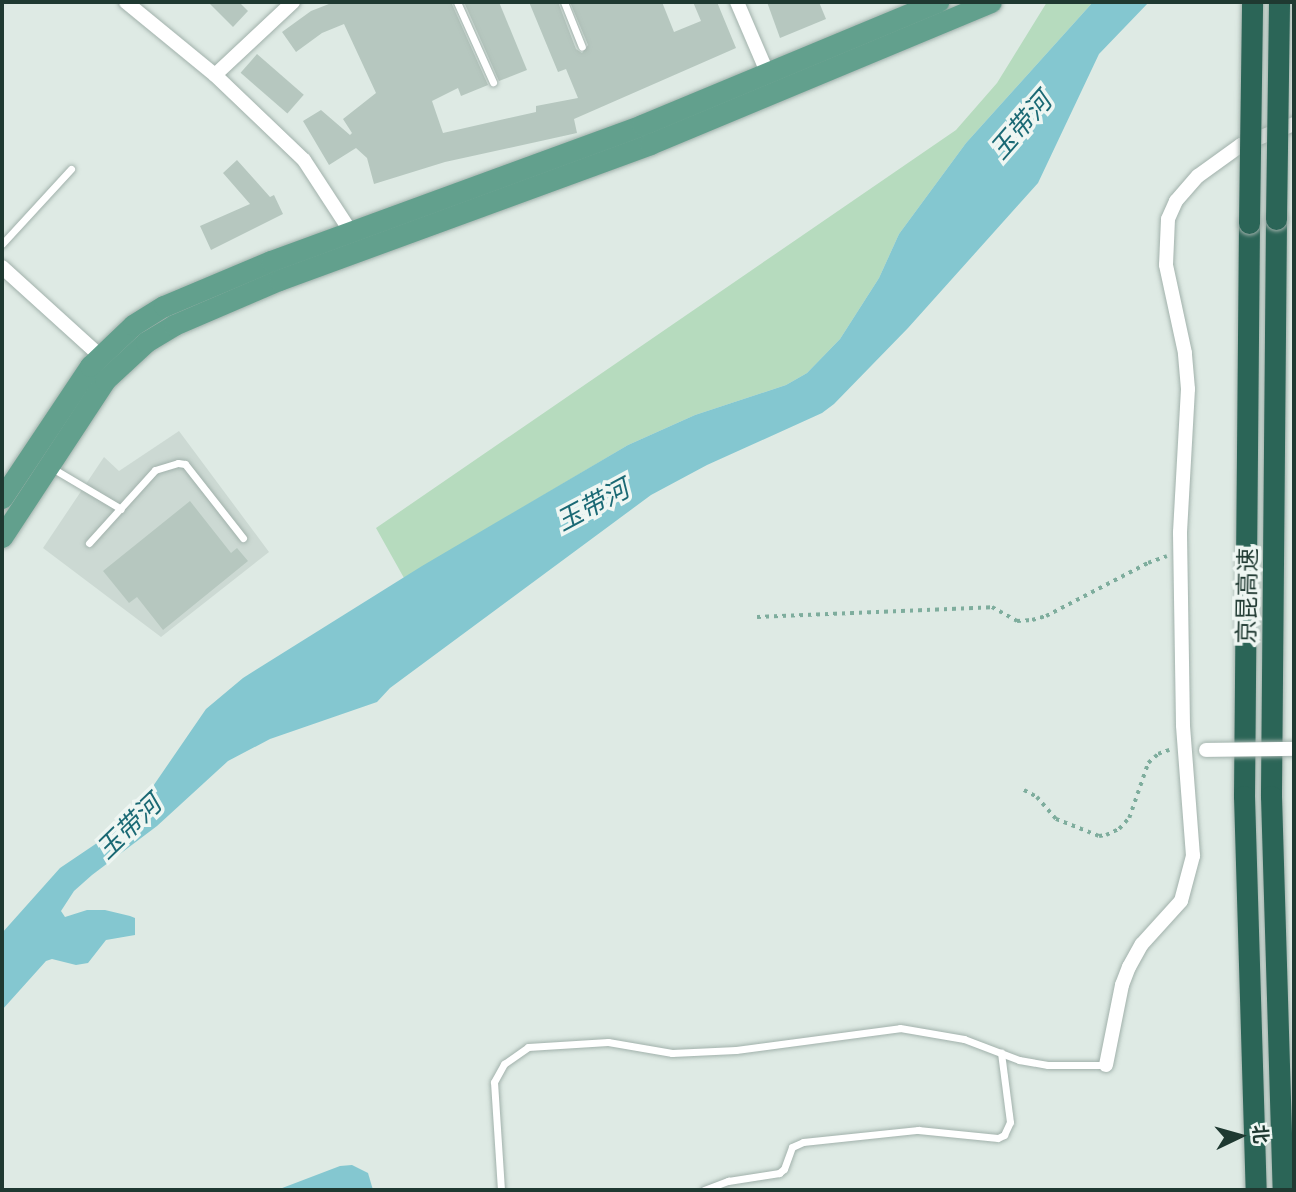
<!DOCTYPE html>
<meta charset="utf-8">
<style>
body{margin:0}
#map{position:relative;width:1296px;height:1192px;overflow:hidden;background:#deeae4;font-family:"Exo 2","Noto Sans SC",sans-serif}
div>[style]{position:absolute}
.built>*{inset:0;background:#ccd9d3}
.green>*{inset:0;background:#b6dbbe}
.water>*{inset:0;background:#84c7d0}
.building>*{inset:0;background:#b6c7bf;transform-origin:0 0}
.path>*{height:3.5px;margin-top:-1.75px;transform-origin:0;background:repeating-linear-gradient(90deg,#7ead9d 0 3.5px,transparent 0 8.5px)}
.roads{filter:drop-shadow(0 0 2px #a1b1ab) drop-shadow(0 0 2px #a1b1ab)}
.service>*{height:7px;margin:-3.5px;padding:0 3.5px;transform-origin:3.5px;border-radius:3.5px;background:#fff}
.minor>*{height:14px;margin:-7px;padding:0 7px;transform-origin:7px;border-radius:7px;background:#fff}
.primary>*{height:21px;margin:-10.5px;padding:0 10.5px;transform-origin:10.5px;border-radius:10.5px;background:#62a08d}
.motorway>*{height:21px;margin:-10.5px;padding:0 10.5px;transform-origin:10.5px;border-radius:10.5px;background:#2b6557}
.bridges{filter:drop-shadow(0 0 2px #a1b1ab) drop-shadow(0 0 2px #a1b1ab)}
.minor-bridge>*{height:14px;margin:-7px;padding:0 7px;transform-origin:7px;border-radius:7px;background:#fff}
.motorway-bridge>*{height:21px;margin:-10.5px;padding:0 10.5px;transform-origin:10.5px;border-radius:10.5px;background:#2b6557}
span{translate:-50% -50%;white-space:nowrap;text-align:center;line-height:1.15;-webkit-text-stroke:7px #eef6f2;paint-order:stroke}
.street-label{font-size:24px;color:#1f3931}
.water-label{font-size:26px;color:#1a6974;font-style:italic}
.frame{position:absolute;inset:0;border:4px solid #1f3931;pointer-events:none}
.north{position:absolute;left:1205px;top:1101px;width:70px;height:70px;-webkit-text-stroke:5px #eef6f2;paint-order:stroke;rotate:85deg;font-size:19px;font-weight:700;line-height:28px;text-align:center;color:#1f3931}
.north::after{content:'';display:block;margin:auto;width:24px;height:32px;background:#1f3931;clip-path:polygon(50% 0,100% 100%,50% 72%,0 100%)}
</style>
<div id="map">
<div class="built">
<i style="clip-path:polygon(179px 431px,269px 552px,161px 637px,43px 548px,104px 457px,119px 471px)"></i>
</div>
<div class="green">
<i style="clip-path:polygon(1047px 2px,1093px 2px,966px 143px,899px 234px,879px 278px,840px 339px,807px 373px,786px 385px,695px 415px,628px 445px,404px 578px,376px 528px,956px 130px,997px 83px)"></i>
</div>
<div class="water">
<i style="clip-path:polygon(1093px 2px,1149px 2px,1099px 54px,1038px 183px,908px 328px,834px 404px,822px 413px,707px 465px,651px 495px,390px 688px,377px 702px,270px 739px,228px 761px,157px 826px,92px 875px,74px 891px,61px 911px,65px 917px,87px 910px,105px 910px,130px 916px,135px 918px,135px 935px,106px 940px,88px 963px,76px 965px,52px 959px,46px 961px,2px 1010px,2px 933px,60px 868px,100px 841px,136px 811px,206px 709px,243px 678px,422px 566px,628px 445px,695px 415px,786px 385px,807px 373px,840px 339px,879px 278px,899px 234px,966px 143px)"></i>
<i style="clip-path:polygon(352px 1165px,368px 1173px,373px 1190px,277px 1190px,340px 1166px)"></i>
</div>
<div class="building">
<i style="clip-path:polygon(208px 2px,239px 2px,248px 11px,233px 27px)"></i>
<i style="clip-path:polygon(334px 2px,451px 2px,488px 85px,461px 96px,458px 88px,432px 101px,443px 133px,536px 112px,536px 106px,578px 98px,566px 69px,558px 72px,529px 2px,558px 2px,576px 49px,582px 53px,588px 45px,570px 2px,662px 2px,674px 32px,701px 21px,693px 2px,717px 2px,736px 48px,574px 119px,577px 133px,445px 162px,374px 184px,367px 158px,356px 148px,329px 165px,303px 121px,321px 110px,350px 135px,352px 133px,343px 119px,376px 93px,344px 24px,322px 33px,296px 52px,282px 32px,311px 11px)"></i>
<i style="clip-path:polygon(464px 2px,499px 2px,527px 70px,499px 81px)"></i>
<i style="clip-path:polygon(767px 2px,819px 2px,826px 19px,780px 38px)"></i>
<i style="left:257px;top:54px;width:62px;height:25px;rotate:41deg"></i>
<i style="clip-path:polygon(237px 160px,270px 197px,274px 195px,283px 214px,211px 250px,200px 226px,250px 204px,223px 173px)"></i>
<i style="clip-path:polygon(190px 501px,231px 553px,237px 548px,248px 561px,163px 630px,137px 597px,129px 603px,103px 571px)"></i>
</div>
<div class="path">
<i style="left:757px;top:617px;width:235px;rotate:-2.4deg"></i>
<i style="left:992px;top:607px;width:29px;rotate:29deg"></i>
<i style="left:1017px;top:621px;width:15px;rotate:-4deg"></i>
<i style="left:1032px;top:620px;width:15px;rotate:-16deg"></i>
<i style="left:1046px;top:616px;width:115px;rotate:-27.5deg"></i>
<i style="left:1148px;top:563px;width:20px;rotate:-20deg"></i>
<i style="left:1024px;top:790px;width:15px;rotate:28deg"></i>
<i style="left:1037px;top:797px;width:29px;rotate:49deg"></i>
<i style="left:1056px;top:819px;width:46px;rotate:21.6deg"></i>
<i style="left:1099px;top:836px;width:7px;rotate:-8deg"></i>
<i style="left:1106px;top:835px;width:14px;rotate:-25deg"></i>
<i style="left:1119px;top:829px;width:15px;rotate:-48deg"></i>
<i style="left:1129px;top:818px;width:58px;rotate:-70.9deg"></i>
<i style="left:1148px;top:763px;width:13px;rotate:-42deg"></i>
<i style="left:1158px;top:754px;width:12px;rotate:-20deg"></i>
</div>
<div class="roads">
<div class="service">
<i style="left:457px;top:2px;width:88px;rotate:65.8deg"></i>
<i style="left:564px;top:2px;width:48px;rotate:68.2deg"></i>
<i style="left:2px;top:244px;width:102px;rotate:-47.4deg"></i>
<i style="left:52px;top:468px;width:80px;rotate:30.7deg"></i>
<i style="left:89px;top:543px;width:98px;rotate:-47.9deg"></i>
<i style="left:155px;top:470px;width:24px;rotate:-17deg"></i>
<i style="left:178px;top:463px;width:7px;rotate:8deg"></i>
<i style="left:185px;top:464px;width:94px;rotate:51.9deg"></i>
<i style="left:501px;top:1190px;width:108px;rotate:-93.7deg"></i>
<i style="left:494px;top:1082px;width:21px;rotate:-61deg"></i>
<i style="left:504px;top:1064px;width:29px;rotate:-35deg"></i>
<i style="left:528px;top:1047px;width:80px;rotate:-3.6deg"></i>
<i style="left:608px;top:1042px;width:65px;rotate:9.8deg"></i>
<i style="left:672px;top:1053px;width:64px;rotate:-2.7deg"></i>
<i style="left:736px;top:1050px;width:165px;rotate:-7.6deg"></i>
<i style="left:900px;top:1028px;width:65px;rotate:9.8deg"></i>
<i style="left:964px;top:1039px;width:59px;rotate:20.9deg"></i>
<i style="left:1019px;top:1060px;width:29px;rotate:10deg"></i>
<i style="left:1048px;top:1065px;width:58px"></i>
<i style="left:704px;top:1190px;width:26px;rotate:-21deg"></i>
<i style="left:728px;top:1181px;width:52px;rotate:-8.9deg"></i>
<i style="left:779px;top:1173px;width:6px;rotate:-39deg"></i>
<i style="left:784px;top:1169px;width:23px;rotate:-70deg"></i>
<i style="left:792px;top:1147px;width:12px;rotate:-24deg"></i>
<i style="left:803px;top:1142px;width:116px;rotate:-6deg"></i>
<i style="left:918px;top:1130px;width:80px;rotate:5.7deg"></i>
<i style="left:998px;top:1138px;width:7px;rotate:-27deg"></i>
<i style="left:1004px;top:1135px;width:14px;rotate:-65deg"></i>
<i style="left:1010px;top:1122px;width:70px;rotate:-97.4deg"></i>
</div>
<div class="minor">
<i style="left:126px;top:2px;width:115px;rotate:39.4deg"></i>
<i style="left:215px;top:75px;width:123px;rotate:43.7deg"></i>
<i style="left:304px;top:160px;width:86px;rotate:56.9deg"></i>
<i style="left:737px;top:2px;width:76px;rotate:66.8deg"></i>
<i style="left:215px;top:75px;width:107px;rotate:-43.1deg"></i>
<i style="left:2px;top:267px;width:132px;rotate:42.2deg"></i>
<i style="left:1106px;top:1065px;width:82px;rotate:-78.7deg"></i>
<i style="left:1122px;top:985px;width:19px;rotate:-69deg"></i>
<i style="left:1129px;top:967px;width:26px;rotate:-61deg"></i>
<i style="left:1142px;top:944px;width:58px;rotate:-47.8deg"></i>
<i style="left:1181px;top:901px;width:47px;rotate:-75.1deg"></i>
<i style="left:1193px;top:856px;width:131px;rotate:-94.4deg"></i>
<i style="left:1183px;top:725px;width:193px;rotate:-90.9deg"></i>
<i style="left:1180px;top:532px;width:143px;rotate:-86.8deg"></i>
<i style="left:1188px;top:389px;width:36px;rotate:-95deg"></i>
<i style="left:1185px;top:353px;width:90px;rotate:-102.2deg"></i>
<i style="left:1166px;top:265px;width:46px;rotate:-87.5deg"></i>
<i style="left:1168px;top:219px;width:20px;rotate:-66deg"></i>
<i style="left:1176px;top:201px;width:33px;rotate:-49deg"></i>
<i style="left:1198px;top:176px;width:53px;rotate:-35.8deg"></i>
<i style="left:1241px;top:145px;width:57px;rotate:-21.6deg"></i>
</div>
<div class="primary">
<i style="left:2px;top:498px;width:159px;rotate:-56.3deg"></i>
<i style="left:90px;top:366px;width:59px;rotate:-43.6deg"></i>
<i style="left:133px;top:325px;width:36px;rotate:-32deg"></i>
<i style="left:164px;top:306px;width:116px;rotate:-22.8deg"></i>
<i style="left:271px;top:261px;width:395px;rotate:-20.1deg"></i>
<i style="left:642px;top:125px;width:321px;rotate:-22.6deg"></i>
<i style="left:2px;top:537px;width:188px;rotate:-56.7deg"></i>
<i style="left:105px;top:380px;width:56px;rotate:-42.8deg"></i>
<i style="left:146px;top:342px;width:33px;rotate:-31deg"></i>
<i style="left:174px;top:325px;width:114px;rotate:-23.2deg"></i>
<i style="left:279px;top:280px;width:395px;rotate:-20.1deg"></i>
<i style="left:650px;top:144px;width:369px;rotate:-22.6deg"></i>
</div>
<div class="motorway">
<i style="left:1276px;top:219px;width:577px;rotate:90.5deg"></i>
<i style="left:1271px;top:796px;width:394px;rotate:88.3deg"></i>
<i style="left:1249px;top:223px;width:573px;rotate:90.5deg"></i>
<i style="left:1244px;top:796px;width:394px;rotate:88.3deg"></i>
</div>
</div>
<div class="bridges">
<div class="minor-bridge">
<i style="left:1206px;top:750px;width:88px;rotate:-0.7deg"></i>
</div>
<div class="motorway-bridge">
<i style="left:1276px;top:219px;width:217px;rotate:-89.2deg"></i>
<i style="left:1249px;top:223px;width:221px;rotate:-89.2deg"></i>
</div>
</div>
<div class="street-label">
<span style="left:1246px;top:596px;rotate:-89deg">京昆高速</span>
</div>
<div class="water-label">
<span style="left:1020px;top:125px;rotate:-49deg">玉带河</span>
<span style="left:592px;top:504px;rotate:-28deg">玉带河</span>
<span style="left:128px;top:826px;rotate:-44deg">玉带河</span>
</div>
<div class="frame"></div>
<div class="north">北</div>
</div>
